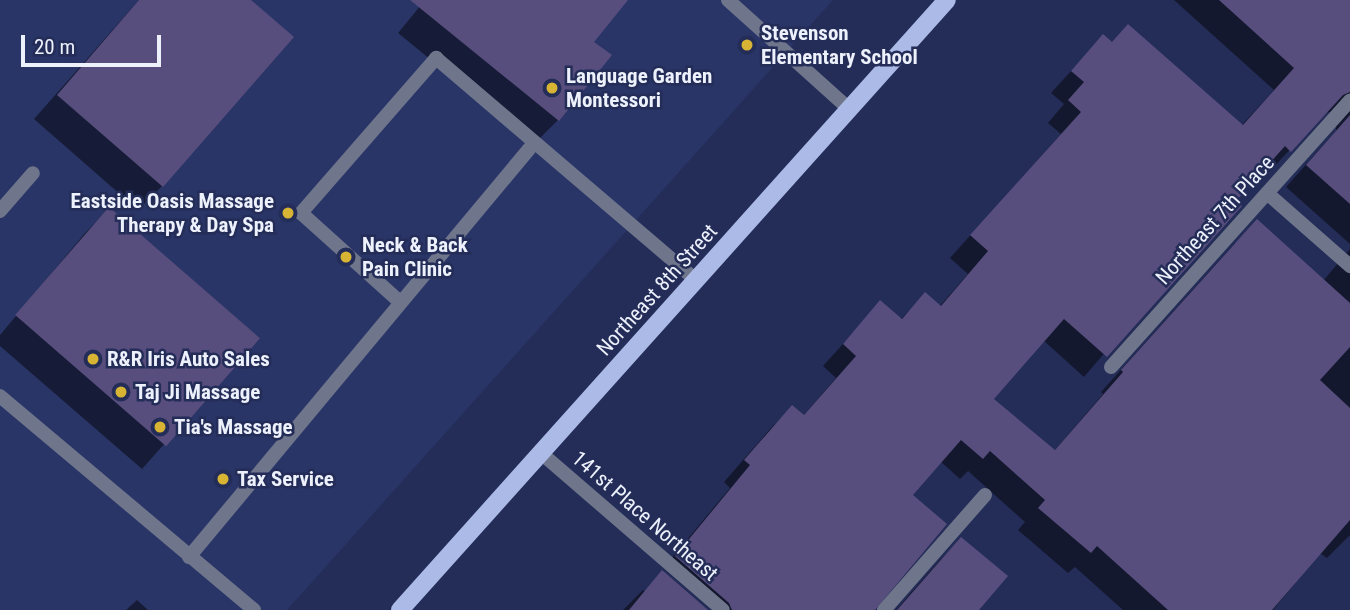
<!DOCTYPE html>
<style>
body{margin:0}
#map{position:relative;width:1350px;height:610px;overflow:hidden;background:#242d58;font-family:"Roboto Condensed",sans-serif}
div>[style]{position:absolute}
.built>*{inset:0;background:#2a3567}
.shadow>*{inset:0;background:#0007}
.building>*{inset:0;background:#584e7e;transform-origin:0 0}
.lane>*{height:14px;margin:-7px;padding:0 7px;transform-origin:7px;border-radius:7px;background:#6f768c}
.street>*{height:14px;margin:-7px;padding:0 7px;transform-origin:7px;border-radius:7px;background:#6f768c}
.primary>*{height:18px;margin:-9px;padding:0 9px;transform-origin:9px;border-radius:9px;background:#acbae7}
.dots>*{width:19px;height:19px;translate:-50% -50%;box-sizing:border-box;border:4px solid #242d58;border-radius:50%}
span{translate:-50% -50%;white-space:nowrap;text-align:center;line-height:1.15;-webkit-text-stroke:5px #242d58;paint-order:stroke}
.poi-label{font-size:21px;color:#edf1fc;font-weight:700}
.left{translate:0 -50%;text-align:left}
.right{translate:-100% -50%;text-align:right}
.street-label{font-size:21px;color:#edf1fc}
.scale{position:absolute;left:21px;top:35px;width:140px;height:32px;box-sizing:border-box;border:4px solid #edf1fc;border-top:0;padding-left:9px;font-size:21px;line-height:24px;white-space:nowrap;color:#edf1fc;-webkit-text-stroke:5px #242d58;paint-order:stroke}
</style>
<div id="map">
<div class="built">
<i style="clip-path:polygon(0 0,833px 0,287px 610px,0 610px)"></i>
</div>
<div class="shadow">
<i style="clip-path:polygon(139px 0,248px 0,162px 186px,138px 210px,34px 119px)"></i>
<i style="clip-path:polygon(425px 0,601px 0,592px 42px,558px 120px,534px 144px,398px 33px)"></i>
<i style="clip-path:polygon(1174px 0,1350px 0,1350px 244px,1286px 187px,1336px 131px,1336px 116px,1329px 112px,1323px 114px,1269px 172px,1264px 167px,1084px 377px,1043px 340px,992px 399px,1054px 451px,1103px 394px,1101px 392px,1235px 243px,1323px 281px,1350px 249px,1350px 535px,1327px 558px,1320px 553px,1273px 610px,1123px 610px,1075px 567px,1068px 573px,1018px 530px,1025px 522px,968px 471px,960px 479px,940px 461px,910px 495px,874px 610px,730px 610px,671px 559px,730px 488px,724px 482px,771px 428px,792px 407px,803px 416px,836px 378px,823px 366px,880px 303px,900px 320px,925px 294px,939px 307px,968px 274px,950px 258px,1061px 134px,1048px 123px,1064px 104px,1051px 93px,1103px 36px,1241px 126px,1274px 90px)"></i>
<i style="clip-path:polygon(109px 209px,259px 338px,142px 469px,0 346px,0 335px,85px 233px)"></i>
<i style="clip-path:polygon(961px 539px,977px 610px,896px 610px,940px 560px)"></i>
<i style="clip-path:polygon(643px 590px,666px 610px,623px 610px)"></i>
<i style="clip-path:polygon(137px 600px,148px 610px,126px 610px)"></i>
</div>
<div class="building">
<i style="clip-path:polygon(139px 0,251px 0,294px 37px,163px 187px,57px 95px)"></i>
<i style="clip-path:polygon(410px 0,628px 0,594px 42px,612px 55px,559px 121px)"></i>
<i style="clip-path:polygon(1219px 0,1350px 0,1350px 92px,1343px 95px,1291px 152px,1285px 146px,1236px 201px,1242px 206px,1107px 357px,1064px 319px,994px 399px,1055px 450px,1123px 372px,1121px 370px,1257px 219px,1350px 303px,1350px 347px,1320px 380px,1350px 408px,1350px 520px,1272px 610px,1168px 610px,1097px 546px,1091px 553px,1038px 508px,1045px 500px,990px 451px,983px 459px,961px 440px,913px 495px,947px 524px,875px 610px,732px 610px,729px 603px,675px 556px,750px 465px,744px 460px,792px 405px,804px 415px,856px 356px,843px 344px,880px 300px,902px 319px,925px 292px,941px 306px,988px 251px,970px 235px,1081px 112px,1068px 100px,1084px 82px,1071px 71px,1103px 34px,1112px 42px,1128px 24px,1243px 125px,1294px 68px)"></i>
<i style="clip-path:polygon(1350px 115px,1350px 204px,1306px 165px)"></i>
<i style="left:109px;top:207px;width:200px;height:143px;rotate:41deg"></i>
<i style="clip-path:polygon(961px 537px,1008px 576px,979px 610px,897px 610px)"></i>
<i style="clip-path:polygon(662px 570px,708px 610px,629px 610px)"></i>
</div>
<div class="lane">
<i style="left:728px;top:0;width:163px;rotate:42deg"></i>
<i style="left:1267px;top:193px;width:111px;rotate:41.3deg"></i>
<i style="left:0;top:211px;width:50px;rotate:-49deg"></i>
<i style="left:400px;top:302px;width:133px;rotate:-138deg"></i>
<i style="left:301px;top:213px;width:206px;rotate:-48.9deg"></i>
<i style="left:436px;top:58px;width:342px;rotate:40.5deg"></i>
<i style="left:0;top:396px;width:332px;rotate:40.1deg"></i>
<i style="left:541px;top:453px;width:240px;rotate:40.8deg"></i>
<i style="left:189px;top:557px;width:539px;rotate:-50.19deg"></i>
<i style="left:884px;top:610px;width:153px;rotate:-48.7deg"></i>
</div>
<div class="street">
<i style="left:1111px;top:367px;width:358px;rotate:-48.1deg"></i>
</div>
<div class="primary">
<i style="left:400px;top:610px;width:819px;rotate:-48.12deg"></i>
</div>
<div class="dots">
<i style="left:747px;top:45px;background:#d8b434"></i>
<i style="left:552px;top:88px;background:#d8b434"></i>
<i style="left:288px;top:213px;background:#d8b434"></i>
<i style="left:346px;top:257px;background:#d8b434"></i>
<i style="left:93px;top:359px;background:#d8b434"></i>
<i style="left:121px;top:392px;background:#d8b434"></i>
<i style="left:160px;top:427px;background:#d8b434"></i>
<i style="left:223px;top:479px;background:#d8b434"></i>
</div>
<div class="poi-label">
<span class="left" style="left:761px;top:45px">Stevenson<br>Elementary School</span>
<span class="left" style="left:566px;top:88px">Language Garden<br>Montessori</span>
<span class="right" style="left:274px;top:213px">Eastside Oasis Massage<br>Therapy &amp; Day Spa</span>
<span class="left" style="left:362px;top:257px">Neck &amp; Back<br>Pain Clinic</span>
<span class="left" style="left:107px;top:359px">R&amp;R Iris Auto Sales</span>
<span class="left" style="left:135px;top:392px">Taj Ji Massage</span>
<span class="left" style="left:174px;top:427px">Tia's Massage</span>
<span class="left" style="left:237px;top:479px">Tax Service</span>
</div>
<div class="street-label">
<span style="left:1215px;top:220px;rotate:-48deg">Northeast 7th Place</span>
<span style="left:657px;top:290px;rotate:-48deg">Northeast 8th Street</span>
<span style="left:645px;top:516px;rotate:41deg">141st Place Northeast</span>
</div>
<div class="scale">20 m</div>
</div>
